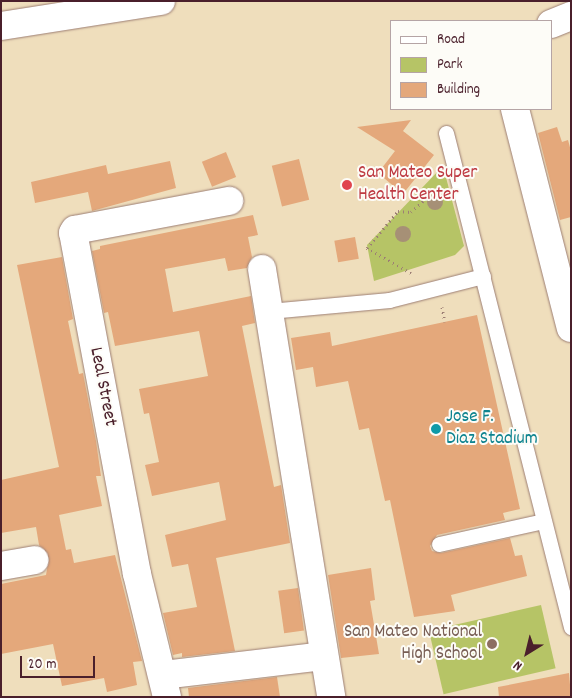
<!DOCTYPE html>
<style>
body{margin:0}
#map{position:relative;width:572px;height:698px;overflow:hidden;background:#efdebc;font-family:Dekko,sans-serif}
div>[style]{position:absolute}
.green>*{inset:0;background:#b6c466;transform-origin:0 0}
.building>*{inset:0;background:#e4a87b;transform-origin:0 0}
.path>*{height:3px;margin-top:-1.5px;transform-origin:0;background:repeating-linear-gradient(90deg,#9c7e74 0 1px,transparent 0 5px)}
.roads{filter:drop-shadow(0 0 1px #9c7e74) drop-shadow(0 0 1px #9c7e74)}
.lane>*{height:15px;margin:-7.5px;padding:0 7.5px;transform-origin:7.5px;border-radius:7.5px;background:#fff}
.street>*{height:28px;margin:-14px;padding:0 14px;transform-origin:14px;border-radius:14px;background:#fff}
.trees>*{width:16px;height:16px;margin:-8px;border-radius:50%;background:#a69076}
.dots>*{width:14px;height:14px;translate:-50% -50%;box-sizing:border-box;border:2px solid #fdfcf7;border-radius:50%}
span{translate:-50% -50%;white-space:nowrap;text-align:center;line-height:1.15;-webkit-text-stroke:4px #fdfcf7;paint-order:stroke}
.health-label{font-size:19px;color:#be3a42}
.left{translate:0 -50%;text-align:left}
.street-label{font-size:19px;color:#4a1f2b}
.culture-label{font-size:19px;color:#0d838f}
.education-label{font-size:19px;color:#785e54}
.right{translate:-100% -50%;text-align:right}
.frame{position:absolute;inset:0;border:2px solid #4a1f2b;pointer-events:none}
.legend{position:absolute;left:390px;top:20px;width:162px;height:90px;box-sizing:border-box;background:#fdfcf7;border:1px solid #b5a4a5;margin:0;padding:6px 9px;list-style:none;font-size:15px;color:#4a1f2b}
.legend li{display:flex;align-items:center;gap:10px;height:25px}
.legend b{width:25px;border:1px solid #b5a4a5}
.north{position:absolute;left:502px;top:628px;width:50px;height:50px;-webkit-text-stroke:4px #fdfcf7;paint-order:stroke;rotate:216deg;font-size:14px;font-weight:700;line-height:20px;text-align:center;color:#4a1f2b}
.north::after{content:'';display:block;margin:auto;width:18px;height:22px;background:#4a1f2b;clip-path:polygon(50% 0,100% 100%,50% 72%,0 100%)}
.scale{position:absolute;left:20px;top:656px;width:75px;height:22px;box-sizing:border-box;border:2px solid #4a1f2b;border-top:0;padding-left:6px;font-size:15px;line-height:18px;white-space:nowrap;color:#4a1f2b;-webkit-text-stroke:4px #fdfcf7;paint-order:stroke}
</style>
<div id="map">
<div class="green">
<i style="clip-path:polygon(443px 166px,464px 246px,455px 255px,374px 281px,367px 245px)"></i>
<i style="left:541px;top:605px;width:65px;height:115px;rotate:77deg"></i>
</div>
<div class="building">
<i style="clip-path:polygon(411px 120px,403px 131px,434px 155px,403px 194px,378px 173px,395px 151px,357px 127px)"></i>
<i style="clip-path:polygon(557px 127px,562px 142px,568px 140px,571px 151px,571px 217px,560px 220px,538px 133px)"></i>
<i style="left:226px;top:152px;width:27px;height:26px;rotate:68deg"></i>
<i style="left:299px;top:159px;width:42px;height:28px;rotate:76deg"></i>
<i style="clip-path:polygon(170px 161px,176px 188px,92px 211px,88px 192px,35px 203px,31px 182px,106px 165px,108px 174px)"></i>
<i style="clip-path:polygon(253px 215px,258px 235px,248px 237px,252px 257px,247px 268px,228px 271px,225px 258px,165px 269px,173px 312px,251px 296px,255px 323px,242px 326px,274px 487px,281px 485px,290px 543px,216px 558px,235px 651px,182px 657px,182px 653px,173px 655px,163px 613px,197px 607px,188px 564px,172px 567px,165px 535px,226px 520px,219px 482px,152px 496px,145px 465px,159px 462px,149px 413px,144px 414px,139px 389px,208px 376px,199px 331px,115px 346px,108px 312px,104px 313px,92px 251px,100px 249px,100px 246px)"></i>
<i style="left:355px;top:237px;width:22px;height:21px;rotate:80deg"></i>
<i style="clip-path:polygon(62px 257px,73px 319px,68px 321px,79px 374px,83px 373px,96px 441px,101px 476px,96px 476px,102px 506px,59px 515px,66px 550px,71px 549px,74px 563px,115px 555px,142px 661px,133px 662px,137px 685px,107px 692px,104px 678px,62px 686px,53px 644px,1px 654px,1px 584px,46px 575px,49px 558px,39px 545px,36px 527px,1px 533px,1px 480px,59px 467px,17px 265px)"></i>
<i style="clip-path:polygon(477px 315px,520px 509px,503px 513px,505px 520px,437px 535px,430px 546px,432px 551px,441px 553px,510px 538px,515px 556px,522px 555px,527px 576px,451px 595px,455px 611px,414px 617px,390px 500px,385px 501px,369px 428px,359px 430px,348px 381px,316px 387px,313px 367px,296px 370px,291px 338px,330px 332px,332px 346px)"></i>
<i style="clip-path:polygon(371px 568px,375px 600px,370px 601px,379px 654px,341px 658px,328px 575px)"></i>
<i style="left:298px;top:588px;width:43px;height:20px;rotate:82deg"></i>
<i style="clip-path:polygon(569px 673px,571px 697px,499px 697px,498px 687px)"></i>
<i style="clip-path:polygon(277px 677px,280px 697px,189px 697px,188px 688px)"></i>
</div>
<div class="path">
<i style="left:411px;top:273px;width:51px;rotate:-150.4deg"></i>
<i style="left:367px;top:248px;width:48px;rotate:-50deg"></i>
<i style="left:398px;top:211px;width:13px;rotate:4deg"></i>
<i style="left:411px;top:212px;width:39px;rotate:-42deg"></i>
<i style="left:442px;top:307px;width:15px;rotate:79deg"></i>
</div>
<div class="roads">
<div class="lane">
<i style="left:446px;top:133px;width:510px;rotate:75.8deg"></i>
<i style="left:269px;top:311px;width:121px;rotate:-5.2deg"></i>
<i style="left:389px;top:300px;width:97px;rotate:-14.3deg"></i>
<i style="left:439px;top:544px;width:107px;rotate:-12.4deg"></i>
</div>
<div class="street">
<i style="left:551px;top:24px;width:22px;rotate:-22deg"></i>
<i style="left:1px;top:26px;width:162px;rotate:-8.9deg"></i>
<i style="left:515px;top:109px;width:226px;rotate:75.7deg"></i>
<i style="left:262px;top:269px;width:434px;rotate:80.8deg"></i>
<i style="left:1px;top:566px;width:34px;rotate:-10deg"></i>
<i style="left:163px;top:675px;width:162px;rotate:-6.7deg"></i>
<i style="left:167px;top:697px;width:127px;rotate:-103.7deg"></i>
<i style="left:137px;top:574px;width:347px;rotate:-100.6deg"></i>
<i style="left:73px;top:233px;width:4px;rotate:-56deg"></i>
<i style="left:75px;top:230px;width:157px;rotate:-10.7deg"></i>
</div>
</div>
<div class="trees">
<i style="left:435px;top:202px"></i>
<i style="left:403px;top:234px"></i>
</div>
<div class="dots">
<i style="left:347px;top:185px;background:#e0444e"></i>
<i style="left:436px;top:429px;background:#0f9aa8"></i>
<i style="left:492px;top:644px;background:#8d6e63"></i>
</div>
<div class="health-label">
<span class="left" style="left:358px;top:185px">San Mateo Super<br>Health Center</span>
</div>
<div class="street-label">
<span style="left:102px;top:387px;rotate:79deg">Leal Street</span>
</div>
<div class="culture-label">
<span class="left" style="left:446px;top:429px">Jose F.<br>Diaz Stadium</span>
</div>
<div class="education-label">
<span class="right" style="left:482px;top:644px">San Mateo National<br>High School</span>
</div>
<div class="frame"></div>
<ul class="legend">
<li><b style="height:6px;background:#fff"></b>Road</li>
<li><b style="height:14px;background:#b6c466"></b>Park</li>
<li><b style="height:14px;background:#e4a87b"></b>Building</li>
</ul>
<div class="north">N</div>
<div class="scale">20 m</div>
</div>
